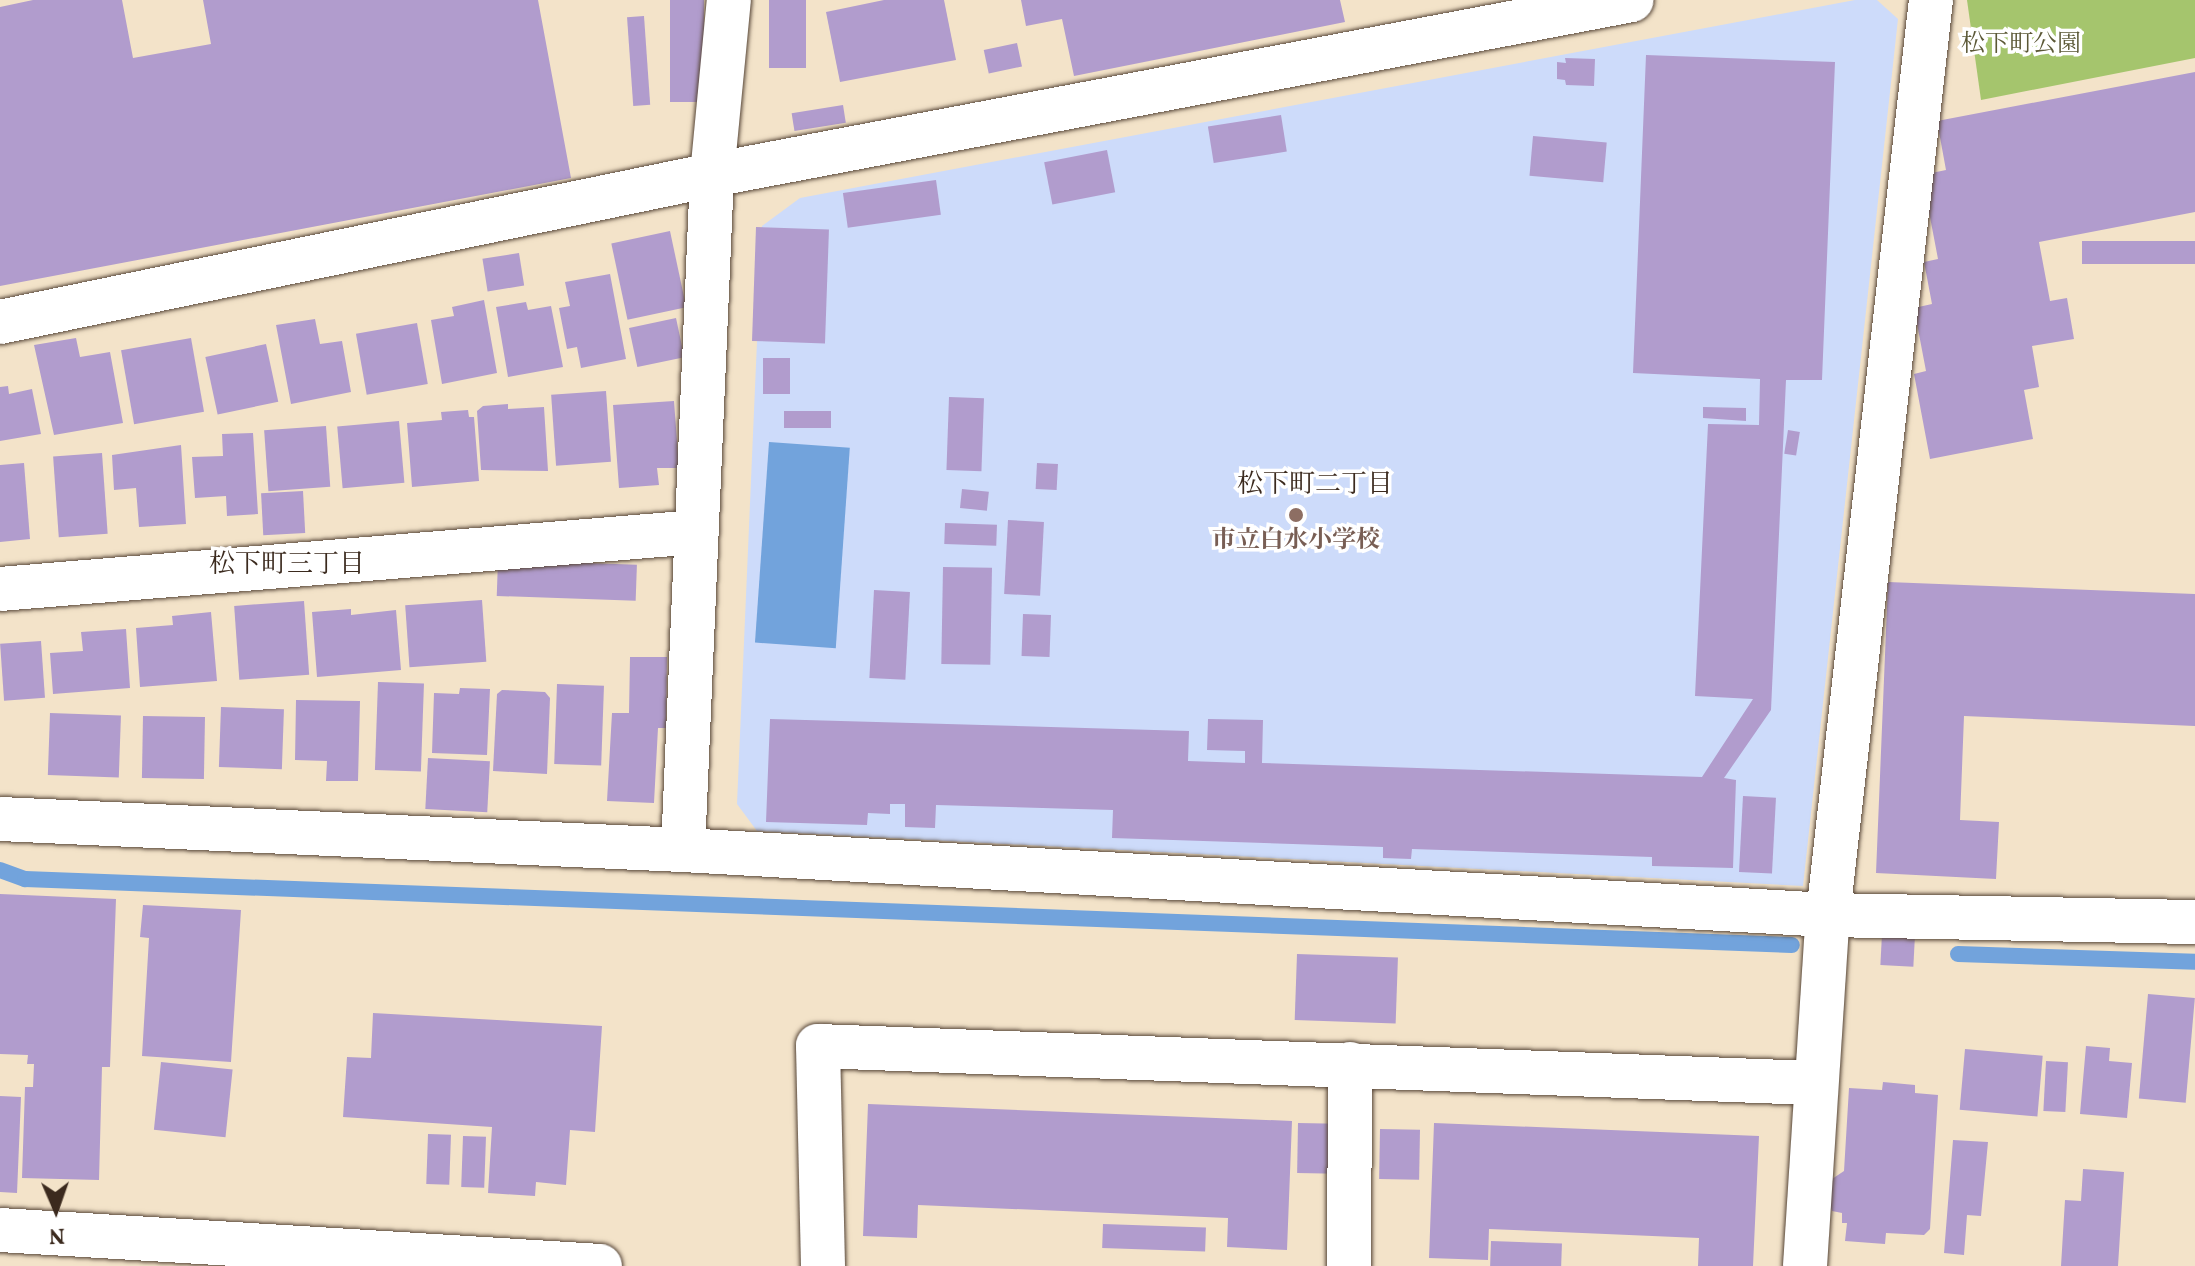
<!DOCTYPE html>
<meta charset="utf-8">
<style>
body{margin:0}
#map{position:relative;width:2195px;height:1266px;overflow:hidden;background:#f3e3c9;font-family:Vollkorn,"Noto Serif JP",serif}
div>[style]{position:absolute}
.built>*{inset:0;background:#cddbfa}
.green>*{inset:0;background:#a5c56d}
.water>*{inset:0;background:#72a3dc;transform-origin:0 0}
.stream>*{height:16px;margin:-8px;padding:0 8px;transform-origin:8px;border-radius:8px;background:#72a3dc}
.building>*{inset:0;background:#b19ccd;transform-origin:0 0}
.roads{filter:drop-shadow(0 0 2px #574638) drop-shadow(0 0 2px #574638)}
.street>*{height:44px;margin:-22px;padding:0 22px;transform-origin:22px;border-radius:22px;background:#fff}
.dots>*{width:22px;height:22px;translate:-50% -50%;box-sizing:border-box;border:4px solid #fff;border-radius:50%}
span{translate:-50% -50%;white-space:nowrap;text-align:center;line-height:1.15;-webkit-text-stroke:7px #fff;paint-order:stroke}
.park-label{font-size:24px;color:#5b5836}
.education-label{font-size:24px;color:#785e54;font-weight:700}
.neighbourhood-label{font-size:26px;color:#3b2a1e}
.north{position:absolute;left:16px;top:1170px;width:80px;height:80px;-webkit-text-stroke:6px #fff;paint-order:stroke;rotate:178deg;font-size:22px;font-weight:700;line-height:32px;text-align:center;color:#3b2a1e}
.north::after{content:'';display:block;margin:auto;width:28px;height:36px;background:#3b2a1e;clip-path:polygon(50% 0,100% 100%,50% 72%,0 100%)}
</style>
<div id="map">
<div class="built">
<i style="clip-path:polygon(1855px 0,1877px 0,1898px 19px,1803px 886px,757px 831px,737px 804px,762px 226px,800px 198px)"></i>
</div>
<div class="green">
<i style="clip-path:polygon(1967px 0,2195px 0,2195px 58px,1981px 100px)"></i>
</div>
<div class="water">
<i style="left:769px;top:442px;width:81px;height:201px;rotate:4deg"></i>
</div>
<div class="stream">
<i style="left:0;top:870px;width:27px;rotate:20deg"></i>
<i style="left:25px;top:879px;width:1768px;rotate:2.14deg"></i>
<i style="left:1958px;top:954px;width:237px;rotate:1.9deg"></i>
</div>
<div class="building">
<i style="clip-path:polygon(33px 0,122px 0,133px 58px,211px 44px,203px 0,538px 0,571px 178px,0 286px,0 7px)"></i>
<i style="left:670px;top:0;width:34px;height:102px"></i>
<i style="left:769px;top:0;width:37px;height:68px"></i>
<i style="clip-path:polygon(884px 0,944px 0,956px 60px,840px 82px,826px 12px)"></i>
<i style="clip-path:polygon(1021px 0,1340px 0,1345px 22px,1074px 76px,1062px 19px,1026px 26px)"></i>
<i style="left:644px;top:16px;width:89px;height:17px;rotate:86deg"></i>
<i style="left:1017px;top:43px;width:24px;height:34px;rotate:78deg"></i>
<i style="clip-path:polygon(1646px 55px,1835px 62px,1822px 380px,1786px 380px,1771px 710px,1724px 778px,1736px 780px,1733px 868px,1652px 866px,1652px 857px,1412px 849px,1411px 859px,1383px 858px,1383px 847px,1112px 838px,1113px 810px,936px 805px,935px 828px,905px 827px,905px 804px,890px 804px,890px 814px,868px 813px,867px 825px,766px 822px,770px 719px,1189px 731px,1188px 761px,1245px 763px,1245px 751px,1207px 750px,1208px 719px,1263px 720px,1262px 763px,1702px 777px,1753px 699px,1695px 696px,1708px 424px,1759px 425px,1760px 379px,1633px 373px)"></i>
<i style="clip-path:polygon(1565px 58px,1595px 59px,1594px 86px,1566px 85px,1565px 80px,1557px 79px,1557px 62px,1566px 63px)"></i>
<i style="clip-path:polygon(2195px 72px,2195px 212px,2039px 242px,2050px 301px,2067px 298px,2074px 339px,2032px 346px,2039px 387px,2024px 390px,2033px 439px,1930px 459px,1914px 374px,1926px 371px,1914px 308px,1932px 304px,1924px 262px,1938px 259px,1922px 175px,1946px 170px,1937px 121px)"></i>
<i style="left:843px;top:105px;width:18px;height:52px;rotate:81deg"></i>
<i style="left:1281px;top:115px;width:37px;height:74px;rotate:81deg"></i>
<i style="left:1533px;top:136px;width:74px;height:40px;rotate:5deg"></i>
<i style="left:1107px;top:150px;width:43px;height:64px;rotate:79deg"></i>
<i style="left:936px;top:180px;width:35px;height:94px;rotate:82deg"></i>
<i style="left:756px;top:227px;width:73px;height:114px;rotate:2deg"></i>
<i style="left:670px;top:231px;width:78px;height:60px;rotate:78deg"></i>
<i style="left:2195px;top:241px;width:23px;height:113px;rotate:90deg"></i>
<i style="left:519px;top:253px;width:33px;height:37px;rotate:81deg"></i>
<i style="clip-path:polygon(610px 274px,626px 359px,581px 368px,577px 347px,567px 349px,559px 308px,570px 306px,565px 282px)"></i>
<i style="clip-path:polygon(484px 300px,497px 373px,442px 384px,431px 320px,454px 316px,452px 307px)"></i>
<i style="clip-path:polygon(526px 302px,528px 310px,551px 306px,563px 367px,508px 377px,496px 307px)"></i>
<i style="left:676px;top:318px;width:40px;height:48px;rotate:78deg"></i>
<i style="clip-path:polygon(315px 319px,320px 344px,342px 341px,351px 392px,291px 404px,276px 325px)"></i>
<i style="left:417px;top:323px;width:62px;height:62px;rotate:80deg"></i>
<i style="clip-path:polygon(76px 338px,80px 357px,110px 352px,123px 423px,54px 435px,34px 345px)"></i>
<i style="left:191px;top:338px;width:75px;height:71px;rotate:80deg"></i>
<i style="left:266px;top:344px;width:59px;height:62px;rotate:78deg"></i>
<i style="left:763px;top:358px;width:27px;height:36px"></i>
<i style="clip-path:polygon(8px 386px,9px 394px,32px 389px,41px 434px,0 441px,0 387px)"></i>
<i style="left:606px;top:391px;width:71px;height:55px;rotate:86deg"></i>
<i style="left:949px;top:397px;width:35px;height:73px;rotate:2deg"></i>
<i style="clip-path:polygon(674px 401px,679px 468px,657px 468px,659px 485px,619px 488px,613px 405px)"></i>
<i style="clip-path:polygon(508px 404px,508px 409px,544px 407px,548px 471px,481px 470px,477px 411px,483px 406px)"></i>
<i style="clip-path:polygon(1703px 407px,1746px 408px,1746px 421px,1703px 418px)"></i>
<i style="clip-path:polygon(468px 410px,469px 417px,474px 417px,479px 481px,412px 487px,407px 423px,442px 420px,441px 412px)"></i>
<i style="left:831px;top:411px;width:17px;height:47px;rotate:90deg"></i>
<i style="left:399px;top:421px;width:62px;height:62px;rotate:85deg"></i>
<i style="left:326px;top:426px;width:61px;height:62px;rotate:86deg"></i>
<i style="left:1788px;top:430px;width:12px;height:24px;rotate:9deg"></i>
<i style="clip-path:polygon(253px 433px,258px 514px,227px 516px,226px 496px,195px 498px,192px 457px,223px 456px,222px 434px)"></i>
<i style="clip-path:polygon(181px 445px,186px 524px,139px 527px,136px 488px,114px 490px,112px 455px)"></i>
<i style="left:102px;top:453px;width:81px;height:49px;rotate:86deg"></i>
<i style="clip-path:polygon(24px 463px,30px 539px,0 542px,0 465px)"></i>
<i style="left:1037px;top:463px;width:21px;height:26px;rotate:3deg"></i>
<i style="left:962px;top:489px;width:27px;height:19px;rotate:6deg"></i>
<i style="left:303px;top:491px;width:42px;height:42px;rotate:87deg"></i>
<i style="left:1008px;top:520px;width:36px;height:74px;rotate:3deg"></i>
<i style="left:945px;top:523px;width:52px;height:21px;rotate:2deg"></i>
<i style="left:498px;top:560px;width:139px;height:36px;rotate:2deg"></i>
<i style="left:943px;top:567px;width:49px;height:97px;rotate:1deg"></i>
<i style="clip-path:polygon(1888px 582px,2195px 594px,2195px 726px,1964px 716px,1960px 820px,1999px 822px,1996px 879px,1876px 873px)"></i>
<i style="left:874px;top:590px;width:36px;height:88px;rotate:3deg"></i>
<i style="left:482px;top:600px;width:62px;height:77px;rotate:86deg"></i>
<i style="left:304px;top:601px;width:74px;height:70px;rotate:86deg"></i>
<i style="clip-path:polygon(351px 609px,351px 615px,396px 610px,401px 670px,317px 677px,312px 612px)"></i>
<i style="clip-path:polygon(211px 612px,217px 681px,140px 687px,136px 628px,173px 625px,172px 616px)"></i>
<i style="left:1023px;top:614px;width:28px;height:42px;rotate:2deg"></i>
<i style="clip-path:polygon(126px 629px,130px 688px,53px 694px,50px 653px,83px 651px,81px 632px)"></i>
<i style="left:41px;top:641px;width:57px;height:41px;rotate:86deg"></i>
<i style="clip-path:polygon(630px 657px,667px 657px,666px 728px,658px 728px,654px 803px,607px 801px,612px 713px,629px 713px)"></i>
<i style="left:378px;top:682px;width:46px;height:88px;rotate:2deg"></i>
<i style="left:557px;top:684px;width:47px;height:80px;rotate:2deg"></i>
<i style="clip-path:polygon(460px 688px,490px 689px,487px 755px,432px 753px,434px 693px,459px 694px)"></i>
<i style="clip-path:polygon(502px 690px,545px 692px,550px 698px,547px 774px,493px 771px,497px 694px)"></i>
<i style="clip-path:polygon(296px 700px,360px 701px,358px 781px,326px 781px,327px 761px,295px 760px)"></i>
<i style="left:221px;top:707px;width:63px;height:60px;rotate:2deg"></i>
<i style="left:50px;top:713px;width:71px;height:62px;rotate:2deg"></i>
<i style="left:143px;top:716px;width:62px;height:62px;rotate:1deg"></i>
<i style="left:428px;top:758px;width:62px;height:51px;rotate:3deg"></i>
<i style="left:1743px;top:796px;width:33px;height:76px;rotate:3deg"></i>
<i style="clip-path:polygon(0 894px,116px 899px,110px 1067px,102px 1067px,99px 1180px,22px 1178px,25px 1087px,33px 1087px,34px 1064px,27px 1064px,28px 1055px,0 1054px)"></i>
<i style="clip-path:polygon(143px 905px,241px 910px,231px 1062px,142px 1056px,149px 938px,140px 937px)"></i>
<i style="left:1882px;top:934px;width:33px;height:31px;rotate:3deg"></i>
<i style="left:1297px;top:954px;width:101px;height:66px;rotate:2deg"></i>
<i style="left:2148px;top:994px;width:47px;height:105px;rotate:5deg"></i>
<i style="clip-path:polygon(373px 1013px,602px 1026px,595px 1132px,570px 1130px,566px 1185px,536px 1182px,535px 1196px,488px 1193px,492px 1127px,343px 1117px,347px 1057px,371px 1058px)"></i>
<i style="clip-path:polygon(2086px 1046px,2110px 1048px,2109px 1061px,2132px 1063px,2127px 1118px,2080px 1114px)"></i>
<i style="left:1965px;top:1049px;width:78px;height:61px;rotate:5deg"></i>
<i style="left:2046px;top:1061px;width:22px;height:50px;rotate:3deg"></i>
<i style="left:161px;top:1062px;width:72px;height:68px;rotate:6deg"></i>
<i style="clip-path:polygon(1883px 1082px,1915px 1085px,1915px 1093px,1938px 1095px,1930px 1229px,1924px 1235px,1886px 1233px,1885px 1244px,1845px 1241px,1847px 1223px,1842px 1223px,1842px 1213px,1832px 1211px,1823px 1185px,1844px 1171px,1849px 1088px,1882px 1090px)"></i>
<i style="clip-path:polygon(0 1096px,21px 1097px,17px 1193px,0 1192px)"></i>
<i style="clip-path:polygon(868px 1104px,1292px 1121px,1287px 1250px,1227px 1247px,1228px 1218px,918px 1205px,917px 1238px,863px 1236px)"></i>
<i style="left:1298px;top:1123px;width:40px;height:50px;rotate:1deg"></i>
<i style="clip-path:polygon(1434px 1123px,1759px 1136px,1753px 1266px,1698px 1266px,1699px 1238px,1489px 1229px,1488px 1260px,1429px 1258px)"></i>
<i style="left:1380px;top:1129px;width:40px;height:50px;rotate:1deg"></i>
<i style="left:428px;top:1134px;width:23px;height:50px;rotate:2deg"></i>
<i style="left:463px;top:1136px;width:23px;height:51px;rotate:2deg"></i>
<i style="clip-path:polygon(1953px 1140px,1988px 1142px,1981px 1216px,1967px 1215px,1964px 1255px,1944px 1253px)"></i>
<i style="clip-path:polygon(2083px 1169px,2124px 1172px,2118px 1266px,2061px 1266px,2065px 1200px,2081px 1201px)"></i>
<i style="left:1103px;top:1224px;width:103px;height:24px;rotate:2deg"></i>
<i style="left:1491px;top:1241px;width:71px;height:25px;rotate:2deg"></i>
</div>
<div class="roads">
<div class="street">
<i style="left:0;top:322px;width:727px;rotate:-11.67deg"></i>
<i style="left:712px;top:175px;width:936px;rotate:-10.77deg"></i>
<i style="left:0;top:589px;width:698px;rotate:-4.68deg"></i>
<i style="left:0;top:819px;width:684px;rotate:2.6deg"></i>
<i style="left:683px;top:850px;width:1147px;rotate:3.25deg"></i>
<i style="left:1828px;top:915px;width:367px;rotate:1.1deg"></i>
<i style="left:683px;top:850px;width:676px;rotate:-87.54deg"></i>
<i style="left:712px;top:175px;width:176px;rotate:-84.5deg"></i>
<i style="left:0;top:1230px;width:601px;rotate:3.43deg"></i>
<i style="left:823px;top:1266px;width:220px;rotate:-91.3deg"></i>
<i style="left:818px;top:1046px;width:998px;rotate:2.13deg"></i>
<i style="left:1349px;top:1266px;width:202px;rotate:-89.7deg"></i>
<i style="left:1805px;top:1266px;width:352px;rotate:-86.3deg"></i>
<i style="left:1828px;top:915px;width:921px;rotate:-83.58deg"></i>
</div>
</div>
<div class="dots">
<i style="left:1296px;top:515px;background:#8d6e63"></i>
</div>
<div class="park-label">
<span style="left:2021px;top:46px">松下町公園</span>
</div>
<div class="education-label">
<span style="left:1296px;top:542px">市立白水小学校</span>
</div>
<div class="neighbourhood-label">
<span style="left:1315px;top:486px">松下町二丁目</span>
<span style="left:287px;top:566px">松下町三丁目</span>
</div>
<div class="north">N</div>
</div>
